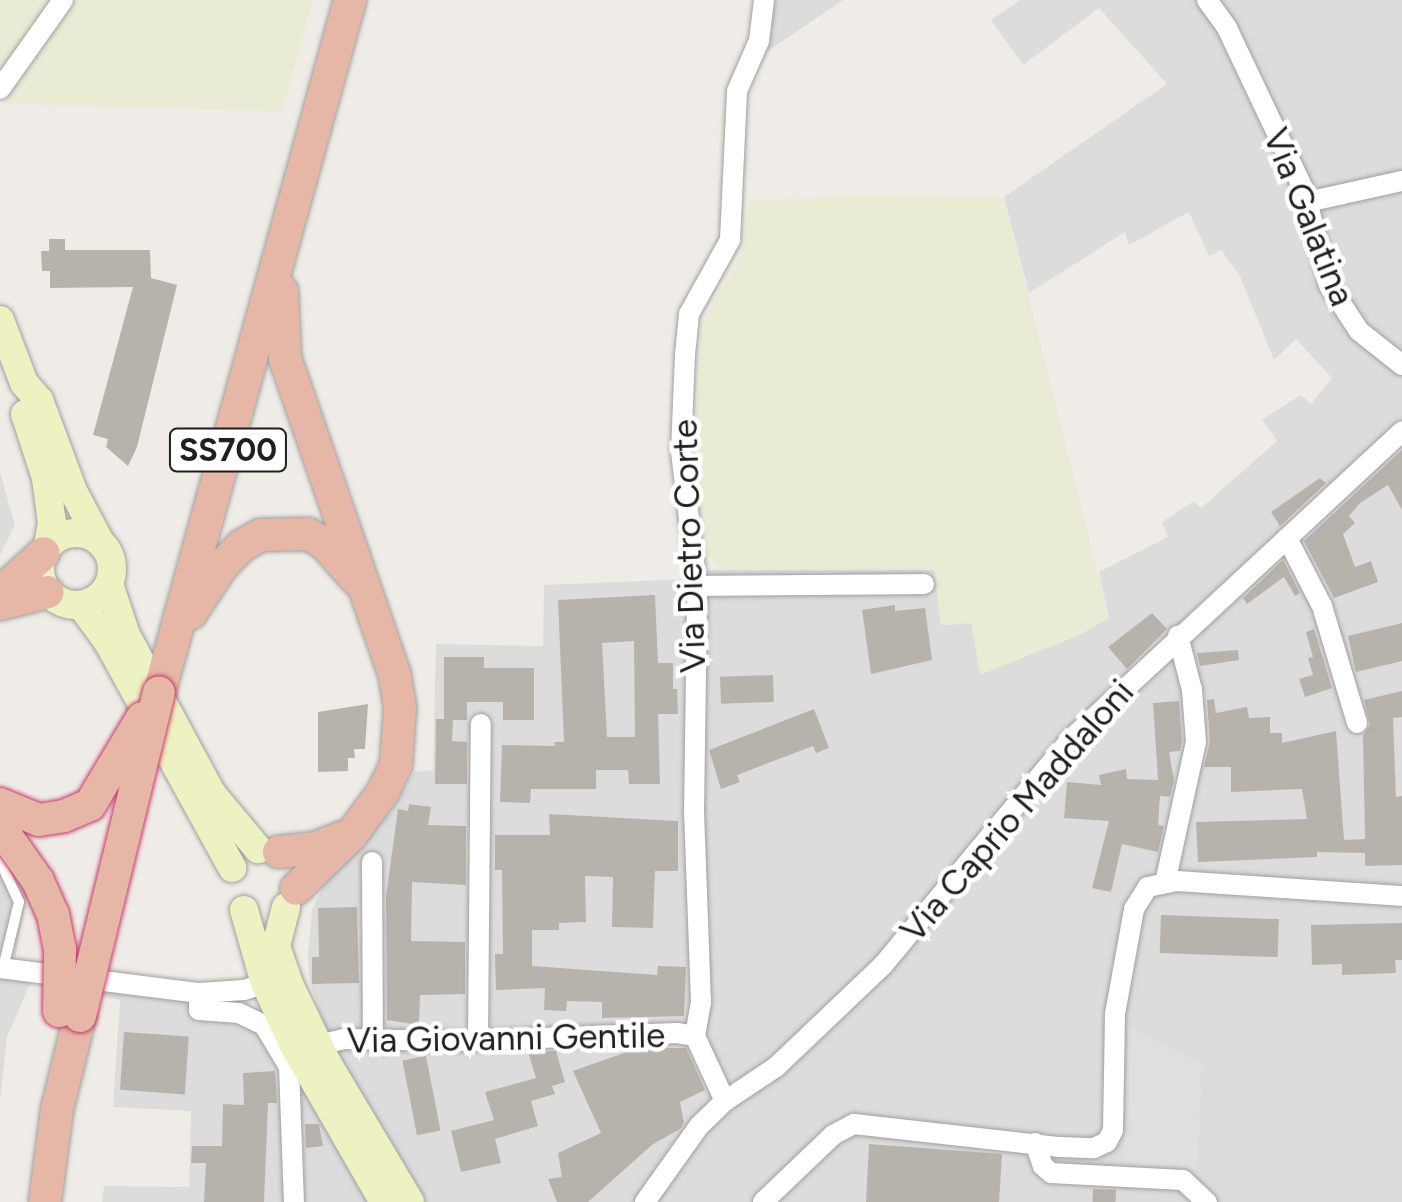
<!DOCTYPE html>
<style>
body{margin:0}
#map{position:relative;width:1402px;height:1202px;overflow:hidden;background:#efece7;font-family:Figtree,sans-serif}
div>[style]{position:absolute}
.residential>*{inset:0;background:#dddcdc}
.farmland>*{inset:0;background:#e9ebd5}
.parking>*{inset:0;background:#dfdfdf}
.building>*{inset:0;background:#b8b2ad;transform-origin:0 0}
.roads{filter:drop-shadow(0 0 2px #a0a0a0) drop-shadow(0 0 2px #a0a0a0)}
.service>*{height:10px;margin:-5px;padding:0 5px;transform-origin:5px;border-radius:5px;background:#fff}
.minor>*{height:20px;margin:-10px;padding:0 10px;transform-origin:10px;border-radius:10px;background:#fff}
.secondary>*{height:28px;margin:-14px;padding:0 14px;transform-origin:14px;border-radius:14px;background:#eef2c2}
.secondary>.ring{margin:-14px;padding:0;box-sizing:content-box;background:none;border:28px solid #eef2c2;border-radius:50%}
.trunk>*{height:32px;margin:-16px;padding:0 16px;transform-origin:16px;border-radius:16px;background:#e6b6a7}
.bridges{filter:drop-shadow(0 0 2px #c43c69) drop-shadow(0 0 2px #c43c69)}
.trunk-bridge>*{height:32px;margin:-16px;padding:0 16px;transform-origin:16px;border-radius:16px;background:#e6b6a7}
span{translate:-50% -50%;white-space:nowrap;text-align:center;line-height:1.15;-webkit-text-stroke:9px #fff;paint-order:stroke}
.shield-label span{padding:2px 8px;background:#fff;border:2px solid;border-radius:8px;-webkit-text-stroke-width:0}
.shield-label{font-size:32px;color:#1f1f1f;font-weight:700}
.street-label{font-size:35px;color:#1f1f1f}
</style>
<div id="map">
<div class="residential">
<i style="clip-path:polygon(773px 0,843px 0,762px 55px)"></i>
<i style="clip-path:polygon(1020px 0,1402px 0,1402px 1202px,423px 1202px,334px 1055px,310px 983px,308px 957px,312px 909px,323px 887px,359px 841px,391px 812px,414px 772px,433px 770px,436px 644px,543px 646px,544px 585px,688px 579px,689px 570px,935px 570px,941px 625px,972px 623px,980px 674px,1077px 636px,1109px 618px,1099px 572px,1168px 537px,1162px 522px,1194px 501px,1201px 508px,1277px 441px,1262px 420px,1301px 395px,1311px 404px,1332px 378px,1296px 339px,1274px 360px,1240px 276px,1221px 250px,1209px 256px,1189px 212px,1129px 245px,1125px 232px,1029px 293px,1004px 197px,1167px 84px,1099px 8px,1023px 65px,991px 20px)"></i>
<i style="clip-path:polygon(0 472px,15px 525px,0 555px)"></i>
<i style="clip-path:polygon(0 844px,27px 894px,15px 960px,39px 964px,7px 1037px,0 1102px)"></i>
<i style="clip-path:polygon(102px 987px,206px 1002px,273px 1027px,369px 1202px,102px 1202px,104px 1186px,189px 1187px,191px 1111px,113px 1107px,120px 1000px,99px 996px)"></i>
</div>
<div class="farmland">
<i style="clip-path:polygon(0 0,50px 0,0 71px)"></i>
<i style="clip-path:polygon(76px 0,313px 0,282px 111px,3px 104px)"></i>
<i style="clip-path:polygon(851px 196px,1004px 197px,1109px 618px,1077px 636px,980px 675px,971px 623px,941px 625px,934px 570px,725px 570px,699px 549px,695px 455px,701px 326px,742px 254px,749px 201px)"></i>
</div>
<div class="parking">
<i style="clip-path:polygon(1129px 1027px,1202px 1064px,1197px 1169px,1123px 1169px)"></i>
</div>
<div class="building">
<i style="clip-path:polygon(49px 239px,65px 239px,65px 250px,150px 250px,151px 278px,177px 285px,137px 447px,128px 466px,106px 447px,108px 439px,93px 435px,133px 287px,50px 288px,50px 271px,42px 271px,41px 251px,49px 251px)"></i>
<i style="clip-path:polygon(1402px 450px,1402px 510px,1388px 485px,1360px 503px,1349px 516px,1355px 523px,1343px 534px,1355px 567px,1371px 561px,1378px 582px,1334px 598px,1304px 541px)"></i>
<i style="clip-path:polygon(1320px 478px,1326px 483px,1280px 526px,1271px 512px)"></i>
<i style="clip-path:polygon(1283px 560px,1300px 593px,1295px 596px,1284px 577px,1247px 604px,1243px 598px)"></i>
<i style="clip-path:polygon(evenodd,655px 595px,658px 663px,673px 663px,673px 689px,677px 689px,678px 714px,658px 714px,660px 784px,629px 784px,628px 770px,596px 770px,596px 789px,531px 789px,530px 803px,500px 802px,502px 745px,555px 746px,554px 742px,564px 742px,558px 600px,655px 595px,634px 641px,635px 737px,607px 737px,602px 643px,634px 641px)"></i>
<i style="clip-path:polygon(895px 605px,895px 611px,925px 608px,932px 660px,871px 674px,862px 610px)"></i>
<i style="clip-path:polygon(1152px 613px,1167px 629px,1127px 669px,1108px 647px)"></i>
<i style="clip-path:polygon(1402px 623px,1402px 661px,1356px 672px,1348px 636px)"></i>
<i style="clip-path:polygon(1314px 629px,1332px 688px,1305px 697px,1299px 679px,1313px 675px,1308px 658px,1313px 657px,1306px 632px)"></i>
<i style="clip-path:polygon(1238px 650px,1239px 660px,1200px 666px,1197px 653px)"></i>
<i style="clip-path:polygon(444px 657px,484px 657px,484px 668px,534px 668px,534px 720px,503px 720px,503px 702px,467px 702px,467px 720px,453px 720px,452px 741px,467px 742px,467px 784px,435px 784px,436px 719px,444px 719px)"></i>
<i style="left:773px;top:675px;width:27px;height:53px;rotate:88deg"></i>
<i style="clip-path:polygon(1402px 691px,1402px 717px,1393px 718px,1396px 797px,1402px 796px,1402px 865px,1365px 866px,1365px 853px,1317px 852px,1317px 857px,1198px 862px,1196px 822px,1307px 819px,1302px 789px,1231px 792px,1231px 767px,1204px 767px,1210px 742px,1207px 700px,1214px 699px,1216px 713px,1247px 707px,1249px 718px,1270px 717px,1270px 733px,1282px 733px,1282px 743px,1336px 731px,1344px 840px,1365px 839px,1363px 735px,1370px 725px,1364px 700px)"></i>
<i style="clip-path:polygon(1179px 701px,1182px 741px,1180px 751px,1169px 752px,1174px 780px,1170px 797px,1160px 796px,1158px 825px,1164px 826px,1158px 852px,1122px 844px,1111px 892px,1092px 888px,1109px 821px,1064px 818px,1067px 782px,1101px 785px,1099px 775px,1126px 769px,1127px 779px,1158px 780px,1153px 703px)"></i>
<i style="clip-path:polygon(368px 704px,365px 749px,354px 749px,355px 758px,348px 758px,348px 771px,318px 772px,318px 712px)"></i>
<i style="clip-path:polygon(814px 709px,829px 748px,816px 753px,813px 746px,737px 775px,740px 782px,721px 789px,709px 750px)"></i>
<i style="clip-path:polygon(409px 804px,431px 807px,428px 825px,466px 826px,466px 885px,412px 882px,411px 941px,465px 942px,465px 994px,420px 995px,419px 1025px,387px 1020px,386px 897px,398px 809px,408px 811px)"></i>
<i style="clip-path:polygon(549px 814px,678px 821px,678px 871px,655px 871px,653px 928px,612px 927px,613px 877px,585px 876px,586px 922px,559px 923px,559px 930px,532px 930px,532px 966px,657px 975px,658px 966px,686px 967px,684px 1016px,602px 1018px,602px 1002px,567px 1001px,566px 1011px,544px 1010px,545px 988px,496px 990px,495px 954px,503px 954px,502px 870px,495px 870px,495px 835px,550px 835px)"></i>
<i style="clip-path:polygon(357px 907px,359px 983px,312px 984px,312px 957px,319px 957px,318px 908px)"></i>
<i style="left:1161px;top:915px;width:118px;height:38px;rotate:2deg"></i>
<i style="clip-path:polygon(1402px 923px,1402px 960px,1395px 960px,1396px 973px,1342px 975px,1342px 964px,1312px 965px,1311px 925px)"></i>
<i style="left:124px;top:1032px;width:65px;height:58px;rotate:4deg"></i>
<i style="clip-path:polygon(686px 1048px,705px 1090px,680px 1102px,684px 1123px,680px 1129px,653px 1144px,588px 1202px,557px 1202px,548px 1179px,562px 1177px,558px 1153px,601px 1133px,573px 1071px,638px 1048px)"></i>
<i style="clip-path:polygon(556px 1051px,565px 1082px,552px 1086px,555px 1094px,531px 1101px,538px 1126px,495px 1139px,501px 1163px,461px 1172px,451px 1131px,494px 1120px,485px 1092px,536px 1078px,528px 1052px)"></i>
<i style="left:426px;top:1056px;width:76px;height:24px;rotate:79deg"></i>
<i style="clip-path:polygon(275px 1071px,277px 1103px,268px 1103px,264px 1202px,204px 1202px,206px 1163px,191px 1163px,192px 1146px,222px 1146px,223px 1104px,244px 1105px,243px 1073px)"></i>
<i style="clip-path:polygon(305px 1124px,319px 1124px,323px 1146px,306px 1148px)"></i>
<i style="clip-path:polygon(869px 1144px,1002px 1154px,999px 1202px,866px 1202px)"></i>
<i style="left:1093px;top:1189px;width:23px;height:13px;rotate:2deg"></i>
</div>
<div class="roads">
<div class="service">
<i style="left:0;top:861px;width:45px;rotate:65.1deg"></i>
<i style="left:19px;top:902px;width:68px;rotate:103.6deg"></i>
</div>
<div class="minor">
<i style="left:1207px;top:0;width:34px;rotate:54deg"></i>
<i style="left:1227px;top:28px;width:179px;rotate:64.6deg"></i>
<i style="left:1304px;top:190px;width:98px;rotate:75.3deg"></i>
<i style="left:1329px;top:285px;width:55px;rotate:56.9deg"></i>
<i style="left:1359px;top:331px;width:55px;rotate:38.3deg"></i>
<i style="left:0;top:89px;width:109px;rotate:-54.7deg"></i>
<i style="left:1307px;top:202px;width:97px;rotate:-12.5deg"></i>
<i style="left:1287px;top:538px;width:76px;rotate:62.8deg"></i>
<i style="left:1322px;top:606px;width:122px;rotate:73.3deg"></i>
<i style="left:697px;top:586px;width:227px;rotate:-0.5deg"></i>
<i style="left:372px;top:862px;width:177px;rotate:89.7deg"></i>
<i style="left:1165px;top:883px;width:144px;rotate:-77.6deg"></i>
<i style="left:1196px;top:742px;width:52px;rotate:-94.4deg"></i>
<i style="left:1192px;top:690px;width:56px;rotate:-104.5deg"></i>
<i style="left:0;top:968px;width:201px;rotate:7.2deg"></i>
<i style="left:199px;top:993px;width:45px;rotate:-3.8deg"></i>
<i style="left:244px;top:990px;width:22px;rotate:-18deg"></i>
<i style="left:199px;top:993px;width:17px;rotate:90deg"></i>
<i style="left:199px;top:1010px;width:40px;rotate:4.3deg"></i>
<i style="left:239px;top:1013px;width:28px;rotate:26deg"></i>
<i style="left:264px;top:1025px;width:49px;rotate:59.2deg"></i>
<i style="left:289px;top:1067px;width:135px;rotate:87.9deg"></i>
<i style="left:478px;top:1040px;width:316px;rotate:-89.5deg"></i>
<i style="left:318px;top:1045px;width:26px;rotate:-13deg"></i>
<i style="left:343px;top:1039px;width:116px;rotate:1deg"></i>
<i style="left:459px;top:1041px;width:218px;rotate:-2.1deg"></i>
<i style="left:677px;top:1033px;width:18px;rotate:9deg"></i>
<i style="left:725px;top:1101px;width:72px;rotate:-114.8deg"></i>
<i style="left:695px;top:1036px;width:35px;rotate:-80deg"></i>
<i style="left:701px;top:1002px;width:188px;rotate:-92.1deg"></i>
<i style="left:694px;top:814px;width:228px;rotate:-89.2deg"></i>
<i style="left:697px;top:586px;width:136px;rotate:-96.8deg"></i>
<i style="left:681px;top:451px;width:96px;rotate:-87.6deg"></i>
<i style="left:685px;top:355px;width:41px;rotate:-84.4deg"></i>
<i style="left:689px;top:314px;width:85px;rotate:-61deg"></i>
<i style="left:730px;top:240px;width:149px;rotate:-87.3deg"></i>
<i style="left:737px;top:91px;width:55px;rotate:-66.3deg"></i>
<i style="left:759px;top:41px;width:41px;rotate:-83deg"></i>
<i style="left:1035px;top:1143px;width:24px;rotate:71deg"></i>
<i style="left:1043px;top:1166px;width:11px;rotate:41deg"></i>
<i style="left:1051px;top:1173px;width:132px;rotate:3deg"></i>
<i style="left:1183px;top:1180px;width:33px;rotate:43deg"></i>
<i style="left:645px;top:1202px;width:93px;rotate:-54.6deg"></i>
<i style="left:699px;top:1126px;width:36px;rotate:-44deg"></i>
<i style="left:725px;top:1101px;width:61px;rotate:-33.7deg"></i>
<i style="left:776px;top:1067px;width:149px;rotate:-43.6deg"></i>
<i style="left:884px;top:964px;width:293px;rotate:-50.3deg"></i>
<i style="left:1071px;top:739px;width:452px;rotate:-42.9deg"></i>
<i style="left:763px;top:1202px;width:97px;rotate:-43.7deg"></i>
<i style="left:833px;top:1135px;width:24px;rotate:-28deg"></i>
<i style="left:854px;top:1124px;width:207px;rotate:6.4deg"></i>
<i style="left:1060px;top:1147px;width:34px;rotate:2deg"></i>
<i style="left:1094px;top:1148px;width:14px;rotate:-25deg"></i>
<i style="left:1107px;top:1142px;width:13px;rotate:-63deg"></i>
<i style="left:1113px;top:1130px;width:116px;rotate:-89deg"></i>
<i style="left:1115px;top:1014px;width:107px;rotate:-79.7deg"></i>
<i style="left:1134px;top:909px;width:26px;rotate:-58deg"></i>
<i style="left:1148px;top:887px;width:29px;rotate:-12deg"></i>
<i style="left:1176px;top:881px;width:226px;rotate:3.8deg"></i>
</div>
<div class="secondary">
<i style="left:0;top:320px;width:67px;rotate:69.1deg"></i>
<i style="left:24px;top:383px;width:23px;rotate:49deg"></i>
<i style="left:39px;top:400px;width:97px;rotate:69.5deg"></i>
<i style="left:73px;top:491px;width:58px;rotate:62.1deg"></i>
<i style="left:25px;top:414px;width:67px;rotate:71.8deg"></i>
<i style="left:46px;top:478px;width:45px;rotate:82.4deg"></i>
<i style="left:52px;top:523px;width:23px;rotate:100deg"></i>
<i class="ring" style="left:40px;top:533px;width:44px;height:44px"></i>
<i style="left:109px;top:584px;width:54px;rotate:71.6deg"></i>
<i style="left:126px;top:635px;width:181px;rotate:61.6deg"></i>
<i style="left:212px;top:794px;width:72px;rotate:50.1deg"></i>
<i style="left:81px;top:605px;width:46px;rotate:53.9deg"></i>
<i style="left:108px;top:642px;width:258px;rotate:61.2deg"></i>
<i style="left:286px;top:907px;width:40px;rotate:104.4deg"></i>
<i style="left:276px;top:946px;width:40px;rotate:71.1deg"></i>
<i style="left:289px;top:984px;width:85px;rotate:64.3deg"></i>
<i style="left:326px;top:1061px;width:164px;rotate:59.2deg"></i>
<i style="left:244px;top:910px;width:76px;rotate:74deg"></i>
<i style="left:265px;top:983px;width:67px;rotate:65.3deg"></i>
<i style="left:293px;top:1044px;width:182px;rotate:60.1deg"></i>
</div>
<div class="trunk">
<i style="left:282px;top:291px;width:67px;rotate:87.4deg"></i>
<i style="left:285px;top:358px;width:336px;rotate:70.9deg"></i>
<i style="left:395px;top:676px;width:33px;rotate:81deg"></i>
<i style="left:400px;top:709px;width:56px;rotate:94.1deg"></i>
<i style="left:396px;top:765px;width:30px;rotate:116deg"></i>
<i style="left:383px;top:792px;width:52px;rotate:126.4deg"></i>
<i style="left:352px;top:834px;width:78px;rotate:135.5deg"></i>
<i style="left:0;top:593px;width:59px;rotate:-42.3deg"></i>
<i style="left:0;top:604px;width:49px;rotate:-14deg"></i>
<i style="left:191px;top:613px;width:56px;rotate:-56.6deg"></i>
<i style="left:222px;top:566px;width:28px;rotate:-46deg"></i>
<i style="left:241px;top:546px;width:23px;rotate:-29deg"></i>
<i style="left:261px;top:535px;width:47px;rotate:-1.2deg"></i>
<i style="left:308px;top:534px;width:20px;rotate:30deg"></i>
<i style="left:325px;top:544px;width:47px;rotate:48.5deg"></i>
<i style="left:159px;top:693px;width:719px;rotate:-74.59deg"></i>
<i style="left:279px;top:852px;width:36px;rotate:-6deg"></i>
<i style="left:315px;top:848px;width:30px;rotate:-21deg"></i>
<i style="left:45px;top:1202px;width:93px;rotate:-82.6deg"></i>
<i style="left:57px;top:1110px;width:97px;rotate:-76.3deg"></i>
</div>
</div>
<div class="bridges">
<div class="trunk-bridge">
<i style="left:0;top:804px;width:42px;rotate:22.3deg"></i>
<i style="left:39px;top:820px;width:25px;rotate:-9deg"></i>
<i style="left:64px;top:816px;width:28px;rotate:-23deg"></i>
<i style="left:90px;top:805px;width:101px;rotate:-59.1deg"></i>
<i style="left:0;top:827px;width:66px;rotate:54.9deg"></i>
<i style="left:38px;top:881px;width:36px;rotate:66deg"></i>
<i style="left:53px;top:914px;width:36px;rotate:79deg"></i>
<i style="left:60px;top:949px;width:62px;rotate:90.9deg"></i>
<i style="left:80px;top:1016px;width:333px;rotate:-76.3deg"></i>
</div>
</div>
<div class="shield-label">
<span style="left:228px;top:450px">SS700</span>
</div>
<div class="street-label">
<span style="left:1309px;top:217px;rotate:68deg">Via Galatina</span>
<span style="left:689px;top:546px;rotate:-92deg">Via Dietro Corte</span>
<span style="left:1017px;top:811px;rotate:-49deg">Via Caprio Maddaloni</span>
<span style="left:506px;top:1038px;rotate:-1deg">Via Giovanni Gentile</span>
</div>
</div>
